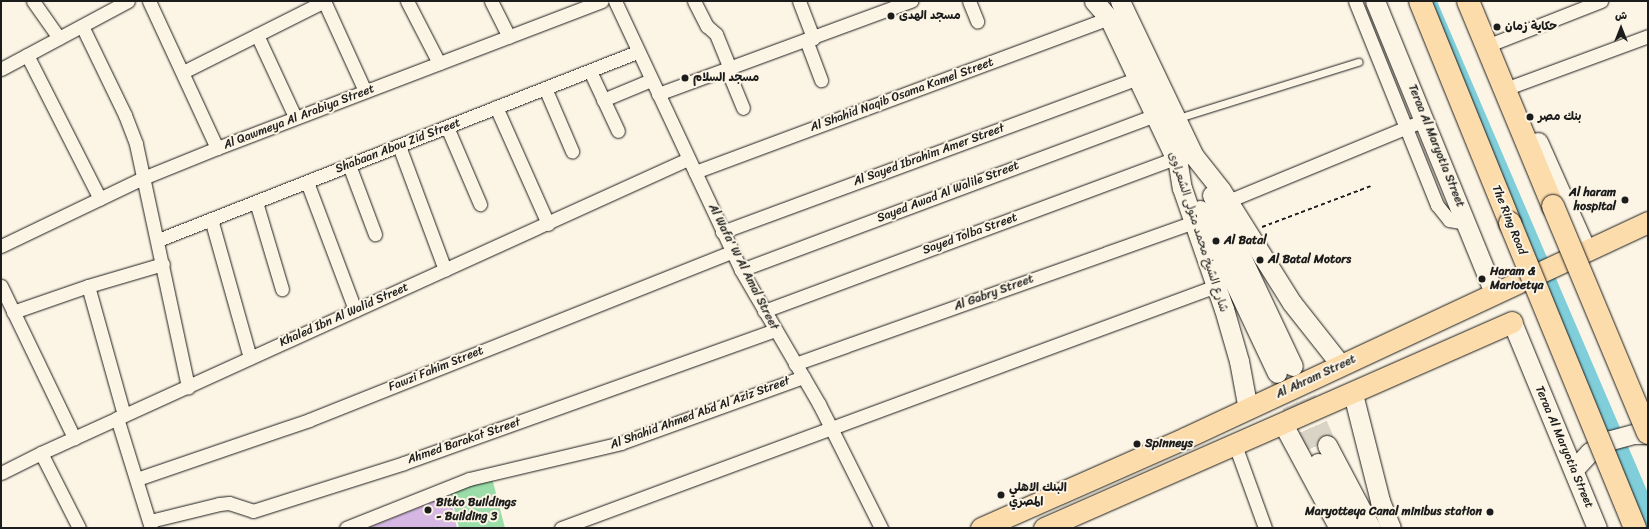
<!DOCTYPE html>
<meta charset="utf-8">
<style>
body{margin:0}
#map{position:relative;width:1649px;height:529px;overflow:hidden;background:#fcf5e5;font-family:Sriracha,"Playpen Sans Arabic",sans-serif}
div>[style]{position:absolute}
.green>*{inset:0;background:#9adda8}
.water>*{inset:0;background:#7fceda}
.building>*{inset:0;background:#d6b7e4}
.secondary-tunnel>*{height:19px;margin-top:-9.5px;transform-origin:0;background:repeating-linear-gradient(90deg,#dad4c7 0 19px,transparent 0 29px)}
.path>*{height:2px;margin-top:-1px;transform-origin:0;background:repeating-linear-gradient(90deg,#1c1c1c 0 4px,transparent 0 7px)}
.roads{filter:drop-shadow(0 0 1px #1c1c1c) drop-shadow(0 0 1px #1c1c1c)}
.service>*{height:7px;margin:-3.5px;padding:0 3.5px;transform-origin:3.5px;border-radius:3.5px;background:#fcf5e5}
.minor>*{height:13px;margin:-6.5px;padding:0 6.5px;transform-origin:6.5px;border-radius:6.5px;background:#fcf5e5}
.secondary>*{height:19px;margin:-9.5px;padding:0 9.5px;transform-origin:9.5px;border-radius:9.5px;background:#fcf5e5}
.primary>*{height:21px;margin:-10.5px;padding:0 10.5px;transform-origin:10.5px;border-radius:10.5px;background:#fddcac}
.motorway>*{height:22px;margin:-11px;padding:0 11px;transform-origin:11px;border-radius:11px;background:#fddcac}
.bridges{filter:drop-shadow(0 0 1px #1c1c1c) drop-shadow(0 0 1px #1c1c1c)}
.motorway-bridge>*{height:22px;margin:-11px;padding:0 11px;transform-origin:11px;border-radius:11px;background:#fddcac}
.dots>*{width:11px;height:11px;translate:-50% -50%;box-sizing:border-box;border:2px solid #fcf5e5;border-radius:50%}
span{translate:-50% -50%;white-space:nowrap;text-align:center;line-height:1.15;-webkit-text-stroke:4px #fcf5e5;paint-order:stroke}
.poi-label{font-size:12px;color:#1c1c1c;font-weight:700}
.left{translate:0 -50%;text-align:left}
.right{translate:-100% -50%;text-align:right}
.street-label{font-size:12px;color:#1c1c1c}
.frame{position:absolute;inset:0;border:2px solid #1c1c1c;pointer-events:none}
.north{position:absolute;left:1601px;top:8px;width:40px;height:40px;-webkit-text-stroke:3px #fcf5e5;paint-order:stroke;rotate:0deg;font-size:11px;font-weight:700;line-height:16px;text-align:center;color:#1c1c1c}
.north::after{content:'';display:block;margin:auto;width:14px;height:18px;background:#1c1c1c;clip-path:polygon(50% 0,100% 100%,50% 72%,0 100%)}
</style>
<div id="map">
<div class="green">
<i style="clip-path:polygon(492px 478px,505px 528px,459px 528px,450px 491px)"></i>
</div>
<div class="water">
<i style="clip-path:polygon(1408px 1px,1437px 1px,1648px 493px,1648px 528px,1632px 528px)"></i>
</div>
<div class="building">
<i style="clip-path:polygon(450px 495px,457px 528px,368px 528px)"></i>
</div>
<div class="secondary-tunnel">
<i style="left:1295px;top:371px;width:81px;rotate:66.6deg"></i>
<i style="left:1279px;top:378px;width:80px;rotate:65.7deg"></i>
</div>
<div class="path">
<i style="left:1262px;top:227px;width:116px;rotate:-20.6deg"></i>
</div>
<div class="roads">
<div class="service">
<i style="left:1178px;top:118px;width:189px;rotate:-17.3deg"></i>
</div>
<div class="minor">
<i style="left:33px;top:1px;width:45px;rotate:54.9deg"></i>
<i style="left:149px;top:1px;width:162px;rotate:65.2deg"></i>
<i style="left:324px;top:1px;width:99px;rotate:65.5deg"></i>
<i style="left:407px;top:1px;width:70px;rotate:62.7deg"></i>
<i style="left:491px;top:1px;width:40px;rotate:63.4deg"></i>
<i style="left:615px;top:1px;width:297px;rotate:64.9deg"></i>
<i style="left:741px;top:270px;width:155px;rotate:59.8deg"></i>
<i style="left:819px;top:404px;width:139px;rotate:63.4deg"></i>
<i style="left:694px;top:1px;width:28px;rotate:63deg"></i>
<i style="left:707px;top:26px;width:12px;rotate:42deg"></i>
<i style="left:716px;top:34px;width:37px;rotate:68deg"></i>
<i style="left:799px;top:1px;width:40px;rotate:69deg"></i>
<i style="left:969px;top:1px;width:22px;rotate:68deg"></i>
<i style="left:1355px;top:1px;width:220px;rotate:68.1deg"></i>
<i style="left:1437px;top:205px;width:19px;rotate:51deg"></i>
<i style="left:1449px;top:220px;width:17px;rotate:10deg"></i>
<i style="left:82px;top:26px;width:99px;rotate:64.2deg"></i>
<i style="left:125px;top:115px;width:31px;rotate:69deg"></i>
<i style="left:136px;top:144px;width:249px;rotate:77.9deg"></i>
<i style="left:257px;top:35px;width:90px;rotate:65.1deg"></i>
<i style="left:806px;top:40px;width:43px;rotate:69.4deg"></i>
<i style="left:1494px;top:43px;width:115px;rotate:-21.4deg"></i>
<i style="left:27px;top:55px;width:161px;rotate:63.1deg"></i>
<i style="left:1px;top:69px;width:144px;rotate:-28.2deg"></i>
<i style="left:727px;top:69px;width:42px;rotate:67.7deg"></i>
<i style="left:590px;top:71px;width:66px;rotate:65deg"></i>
<i style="left:183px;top:72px;width:159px;rotate:-26.6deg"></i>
<i style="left:1513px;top:86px;width:144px;rotate:-20.3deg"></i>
<i style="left:545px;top:88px;width:69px;rotate:66.8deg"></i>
<i style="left:658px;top:94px;width:270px;rotate:-20.2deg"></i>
<i style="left:603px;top:100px;width:52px;rotate:-22.6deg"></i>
<i style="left:496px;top:107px;width:128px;rotate:66deg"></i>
<i style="left:447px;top:127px;width:84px;rotate:66.8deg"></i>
<i style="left:399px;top:146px;width:132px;rotate:69.6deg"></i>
<i style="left:349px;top:165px;width:74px;rotate:69.4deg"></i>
<i style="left:695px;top:172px;width:442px;rotate:-20.4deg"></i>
<i style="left:307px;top:182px;width:137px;rotate:69.4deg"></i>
<i style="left:1228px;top:201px;width:213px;rotate:-22.4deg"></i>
<i style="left:256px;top:202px;width:91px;rotate:73.4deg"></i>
<i style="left:211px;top:219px;width:144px;rotate:74.3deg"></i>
<i style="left:722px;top:232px;width:441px;rotate:-20.3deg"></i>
<i style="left:158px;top:240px;width:515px;rotate:-21.43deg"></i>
<i style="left:1px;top:246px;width:157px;rotate:-25.6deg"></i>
<i style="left:143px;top:178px;width:80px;rotate:-22.1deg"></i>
<i style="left:217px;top:148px;width:412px;rotate:-20.9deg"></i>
<i style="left:741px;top:270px;width:442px;rotate:-20.5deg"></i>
<i style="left:1px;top:286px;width:169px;rotate:64.3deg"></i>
<i style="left:88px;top:286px;width:134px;rotate:74.4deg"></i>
<i style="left:764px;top:311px;width:439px;rotate:-20.4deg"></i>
<i style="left:13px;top:312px;width:79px;rotate:-19.1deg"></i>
<i style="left:88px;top:286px;width:78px;rotate:-16.3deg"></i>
<i style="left:795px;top:364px;width:423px;rotate:-19.6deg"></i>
<i style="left:117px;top:418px;width:115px;rotate:72.8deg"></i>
<i style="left:1235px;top:445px;width:88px;rotate:70.1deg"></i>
<i style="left:41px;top:453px;width:84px;rotate:63.1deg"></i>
<i style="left:1px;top:473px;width:45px;rotate:-26.6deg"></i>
<i style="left:41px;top:453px;width:711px;rotate:-24.44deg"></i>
<i style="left:137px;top:479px;width:182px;rotate:-18.9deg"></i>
<i style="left:309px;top:420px;width:455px;rotate:-21.7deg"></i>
<i style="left:150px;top:521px;width:71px;rotate:-13.8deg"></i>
<i style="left:219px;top:504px;width:10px;rotate:-6deg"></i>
<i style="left:229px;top:503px;width:25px;rotate:18deg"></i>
<i style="left:253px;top:511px;width:158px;rotate:-17.6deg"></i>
<i style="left:404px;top:463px;width:394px;rotate:-19.7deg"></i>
<i style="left:346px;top:528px;width:132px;rotate:-21.7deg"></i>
<i style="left:469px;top:479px;width:156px;rotate:-13.3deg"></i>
<i style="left:621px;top:443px;width:194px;rotate:-19.9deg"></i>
<i style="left:561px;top:528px;width:698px;rotate:-20.28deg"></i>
</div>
<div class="secondary">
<i style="left:1094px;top:1px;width:23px;rotate:49deg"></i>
<i style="left:1109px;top:18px;width:161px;rotate:64.7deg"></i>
<i style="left:1178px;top:164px;width:24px;rotate:81deg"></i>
<i style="left:1182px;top:188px;width:128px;rotate:70.9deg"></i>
<i style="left:1224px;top:309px;width:54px;rotate:73.9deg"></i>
<i style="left:1239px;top:361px;width:49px;rotate:79.4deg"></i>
<i style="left:1120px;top:1px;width:172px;rotate:64.5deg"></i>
<i style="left:1194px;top:156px;width:43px;rotate:51.5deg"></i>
<i style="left:1221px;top:190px;width:133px;rotate:57.9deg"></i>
<i style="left:1292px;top:303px;width:79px;rotate:51.7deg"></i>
<i style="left:1375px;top:1px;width:315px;rotate:67.8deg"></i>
<i style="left:1538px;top:142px;width:118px;rotate:66deg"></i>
<i style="left:1212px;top:195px;width:189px;rotate:64.7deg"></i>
<i style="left:1200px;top:210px;width:180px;rotate:64.7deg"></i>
<i style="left:1512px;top:322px;width:223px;rotate:67.6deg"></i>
<i style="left:1353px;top:394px;width:110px;rotate:75.8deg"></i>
<i style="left:1380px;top:501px;width:29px;rotate:68deg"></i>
<i style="left:1283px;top:424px;width:118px;rotate:61.7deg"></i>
<i style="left:1327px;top:445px;width:94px;rotate:62.1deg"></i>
<i style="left:1318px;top:463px;width:75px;rotate:60.4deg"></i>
<i style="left:1574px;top:469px;width:23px;rotate:-47deg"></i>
<i style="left:1590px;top:452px;width:24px;rotate:-30deg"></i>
<i style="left:1611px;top:440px;width:24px;rotate:-15deg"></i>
<i style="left:1634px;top:434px;width:14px"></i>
</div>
<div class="primary">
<i style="left:981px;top:528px;width:223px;rotate:-23.8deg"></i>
<i style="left:1185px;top:438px;width:511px;rotate:-25.01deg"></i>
<i style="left:1044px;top:528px;width:511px;rotate:-23.76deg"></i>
</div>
<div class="motorway">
<i style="left:1420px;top:1px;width:240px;rotate:67.9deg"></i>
<i style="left:1468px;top:1px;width:222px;rotate:67.5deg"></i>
</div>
</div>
<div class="bridges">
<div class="motorway-bridge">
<i style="left:1553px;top:206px;width:246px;rotate:67.3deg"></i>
<i style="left:1510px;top:223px;width:330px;rotate:67.7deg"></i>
</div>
</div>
<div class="dots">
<i style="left:891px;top:16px;background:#1c1c1c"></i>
<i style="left:1497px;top:27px;background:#1c1c1c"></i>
<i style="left:685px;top:78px;background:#1c1c1c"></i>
<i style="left:1530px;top:117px;background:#1c1c1c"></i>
<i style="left:1625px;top:200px;background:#1c1c1c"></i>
<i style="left:1216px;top:241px;background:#1c1c1c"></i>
<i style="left:1260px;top:260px;background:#1c1c1c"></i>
<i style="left:1482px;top:279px;background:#1c1c1c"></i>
<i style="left:1137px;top:444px;background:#1c1c1c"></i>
<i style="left:1001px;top:495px;background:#1c1c1c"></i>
<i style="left:428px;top:510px;background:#1c1c1c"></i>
<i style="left:1490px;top:512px;background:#1c1c1c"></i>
</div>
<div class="poi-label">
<span class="left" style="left:899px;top:16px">مسجد الهدى</span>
<span class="left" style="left:1505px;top:27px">حكاية زمان</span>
<span class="left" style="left:693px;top:78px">مسجد السلام</span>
<span class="left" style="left:1538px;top:117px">بنك مصر</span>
<span class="right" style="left:1616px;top:200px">Al haram<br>hospital</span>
<span class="left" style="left:1224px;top:241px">Al Batal</span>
<span class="left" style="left:1268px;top:260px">Al Batal Motors</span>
<span class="left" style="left:1490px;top:279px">Haram &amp;<br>Marioetya</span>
<span class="left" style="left:1145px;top:444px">Spinneys</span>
<span class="left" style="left:1009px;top:495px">البنك الاهلي<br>المصري</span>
<span class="left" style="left:436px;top:510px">Bitko Buildings<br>- Building 3</span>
<span class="right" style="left:1482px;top:512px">Maryotteya Canal minibus station</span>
</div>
<div class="street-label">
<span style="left:902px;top:95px;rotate:-20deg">Al Shahid Naqib Osama Kamel Street</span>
<span style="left:299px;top:117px;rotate:-21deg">Al Qawmeya Al Arabiya Street</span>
<span style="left:398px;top:146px;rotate:-21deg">Shabaan Abou Zid Street</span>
<span style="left:1436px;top:146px;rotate:68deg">Teraa Al Maryotia Street</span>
<span style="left:929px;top:155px;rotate:-20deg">Al Sayed Ibrahim Amer Street</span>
<span style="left:948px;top:192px;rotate:-21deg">Sayed Awad Al Walile Street</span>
<span style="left:1509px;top:220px;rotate:68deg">The Ring Road</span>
<span style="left:1198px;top:232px;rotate:72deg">شارع الشيخ محمد متولى الشعراوى</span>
<span style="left:970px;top:234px;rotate:-20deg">Sayed Tolba Street</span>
<span style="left:743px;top:267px;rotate:63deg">Al Wafa' W Al Amal Street</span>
<span style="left:994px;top:293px;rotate:-20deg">Al Gabry Street</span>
<span style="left:344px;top:315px;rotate:-24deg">Khaled Ibn Al Walid Street</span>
<span style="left:436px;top:369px;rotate:-22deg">Fawzi Fahim Street</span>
<span style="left:1316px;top:377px;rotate:-25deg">Al Ahram Street</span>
<span style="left:700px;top:413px;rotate:-20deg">Al Shahid Ahmed Abd Al Aziz Street</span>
<span style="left:464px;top:441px;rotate:-19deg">Ahmed Barakat Street</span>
<span style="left:1564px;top:447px;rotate:67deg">Teraa Al Maryotia Street</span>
</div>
<div class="frame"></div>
<div class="north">ش</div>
</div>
